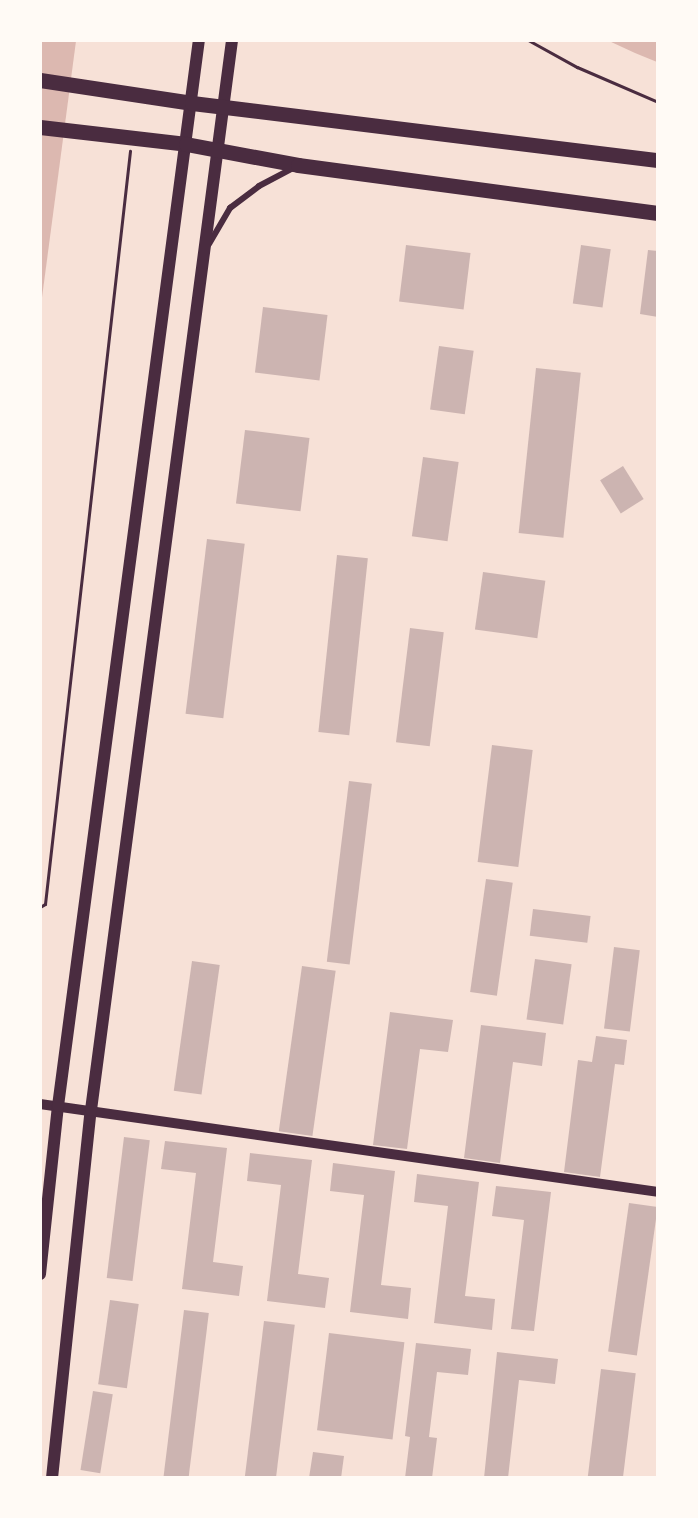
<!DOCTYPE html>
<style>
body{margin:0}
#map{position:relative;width:698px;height:1518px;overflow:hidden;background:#f7e1d7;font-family:Literata,serif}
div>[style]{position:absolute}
.water>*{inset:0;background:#dcb8b0}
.building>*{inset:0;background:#ccb4b1;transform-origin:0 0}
.path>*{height:3px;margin:-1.5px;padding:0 1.5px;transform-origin:1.5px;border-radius:1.5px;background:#4a2c40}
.minor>*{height:6px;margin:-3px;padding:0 3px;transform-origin:3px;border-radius:3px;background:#4a2c40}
.tertiary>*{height:10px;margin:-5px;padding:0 5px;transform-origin:5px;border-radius:5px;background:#4a2c40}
.secondary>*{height:12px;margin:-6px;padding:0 6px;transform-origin:6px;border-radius:6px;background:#4a2c40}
.primary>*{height:15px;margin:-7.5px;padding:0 7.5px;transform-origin:7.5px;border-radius:7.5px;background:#4a2c40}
span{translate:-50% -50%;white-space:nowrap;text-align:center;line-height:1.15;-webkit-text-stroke:6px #fffaf5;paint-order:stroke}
.frame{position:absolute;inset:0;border:42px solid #fffaf5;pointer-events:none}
</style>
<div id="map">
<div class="water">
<i style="clip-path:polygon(41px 41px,76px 41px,41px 305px)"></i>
<i style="clip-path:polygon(609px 41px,657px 41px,657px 62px,635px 53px)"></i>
</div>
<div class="building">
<i style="left:406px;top:245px;width:65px;height:57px;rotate:7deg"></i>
<i style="left:581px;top:245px;width:30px;height:59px;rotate:8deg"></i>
<i style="clip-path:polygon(648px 250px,658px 251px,658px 317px,640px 314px)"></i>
<i style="left:263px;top:307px;width:65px;height:66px;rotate:7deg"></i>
<i style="left:439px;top:346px;width:35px;height:64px;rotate:8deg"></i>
<i style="left:536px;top:368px;width:45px;height:166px;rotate:6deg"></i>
<i style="left:245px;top:430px;width:65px;height:74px;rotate:7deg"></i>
<i style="left:423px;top:457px;width:36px;height:80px;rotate:8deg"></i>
<i style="left:623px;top:466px;width:39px;height:27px;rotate:58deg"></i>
<i style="left:207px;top:539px;width:38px;height:176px;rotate:7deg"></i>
<i style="left:337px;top:555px;width:31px;height:178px;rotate:6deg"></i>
<i style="left:483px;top:572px;width:63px;height:58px;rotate:8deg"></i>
<i style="left:410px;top:628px;width:34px;height:115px;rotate:7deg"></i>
<i style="left:492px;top:745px;width:41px;height:118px;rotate:7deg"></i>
<i style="left:349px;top:781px;width:23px;height:182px;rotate:7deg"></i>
<i style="left:486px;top:879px;width:27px;height:114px;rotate:8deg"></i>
<i style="left:533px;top:909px;width:58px;height:27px;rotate:7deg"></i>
<i style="left:614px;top:947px;width:26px;height:82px;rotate:7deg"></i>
<i style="left:535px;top:959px;width:37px;height:61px;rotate:8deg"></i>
<i style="left:192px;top:961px;width:28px;height:131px;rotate:8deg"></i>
<i style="left:302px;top:966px;width:34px;height:167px;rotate:8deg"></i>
<i style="clip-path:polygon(390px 1012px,453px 1020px,448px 1052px,420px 1049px,407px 1149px,373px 1145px)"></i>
<i style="clip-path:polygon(481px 1025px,546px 1033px,542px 1066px,513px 1062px,500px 1163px,464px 1158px)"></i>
<i style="clip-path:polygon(596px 1036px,627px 1040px,624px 1065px,615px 1064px,600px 1177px,564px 1172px,578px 1060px,592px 1062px)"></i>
<i style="left:124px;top:1137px;width:26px;height:142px;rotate:7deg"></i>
<i style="clip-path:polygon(165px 1141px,227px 1148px,213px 1262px,243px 1266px,239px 1296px,182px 1289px,196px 1173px,161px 1169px)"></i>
<i style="clip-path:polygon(250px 1153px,312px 1160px,298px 1274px,329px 1278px,325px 1308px,267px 1301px,281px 1185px,247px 1181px)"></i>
<i style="clip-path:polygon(333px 1163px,395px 1171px,381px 1285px,411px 1288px,408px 1319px,350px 1312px,364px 1195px,330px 1191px)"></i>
<i style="clip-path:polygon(417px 1174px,479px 1182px,465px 1296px,495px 1299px,492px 1330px,434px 1323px,448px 1206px,414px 1202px)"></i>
<i style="clip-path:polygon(496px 1186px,551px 1192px,534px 1331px,511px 1329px,524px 1220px,492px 1216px)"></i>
<i style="left:629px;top:1203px;width:29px;height:150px;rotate:8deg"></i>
<i style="left:110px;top:1300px;width:29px;height:85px;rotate:8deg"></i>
<i style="left:184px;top:1310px;width:25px;height:169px;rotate:7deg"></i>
<i style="left:264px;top:1321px;width:31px;height:158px;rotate:7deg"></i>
<i style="left:329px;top:1333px;width:76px;height:98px;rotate:7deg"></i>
<i style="clip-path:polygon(416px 1343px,471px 1349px,468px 1375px,437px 1372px,429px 1437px,437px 1438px,432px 1478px,405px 1478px,410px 1437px,405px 1436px)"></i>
<i style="clip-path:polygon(497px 1352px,558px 1359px,555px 1384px,519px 1380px,508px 1478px,484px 1478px)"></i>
<i style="left:601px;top:1369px;width:35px;height:110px;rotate:7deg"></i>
<i style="left:93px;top:1391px;width:20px;height:80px;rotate:9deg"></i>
<i style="clip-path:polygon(313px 1452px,344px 1456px,341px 1478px,309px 1478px)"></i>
</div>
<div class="path">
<i style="left:528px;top:40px;width:56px;rotate:28.9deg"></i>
<i style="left:577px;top:67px;width:88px;rotate:23.4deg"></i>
<i style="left:40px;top:907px;width:6px;rotate:-31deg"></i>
<i style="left:45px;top:904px;width:758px;rotate:-83.56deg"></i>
</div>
<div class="minor">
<i style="left:209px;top:244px;width:42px;rotate:-59.7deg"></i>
<i style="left:230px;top:208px;width:36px;rotate:-37deg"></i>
<i style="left:259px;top:186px;width:41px;rotate:-27.8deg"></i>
</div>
<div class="tertiary">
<i style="left:40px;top:1104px;width:624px;rotate:8.1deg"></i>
</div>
<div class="secondary">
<i style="left:40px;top:1274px;width:169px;rotate:-83.9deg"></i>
<i style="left:58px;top:1106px;width:1075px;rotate:-82.47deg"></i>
<i style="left:52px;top:1478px;width:370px;rotate:-84deg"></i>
<i style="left:91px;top:1110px;width:1079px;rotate:-82.49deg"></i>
</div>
<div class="primary">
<i style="left:40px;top:80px;width:154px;rotate:8.6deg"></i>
<i style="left:192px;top:103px;width:469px;rotate:7deg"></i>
<i style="left:40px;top:127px;width:147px;rotate:6.6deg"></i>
<i style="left:186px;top:144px;width:114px;rotate:10.6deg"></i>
<i style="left:298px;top:165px;width:363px;rotate:7.6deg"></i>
</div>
<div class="frame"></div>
</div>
